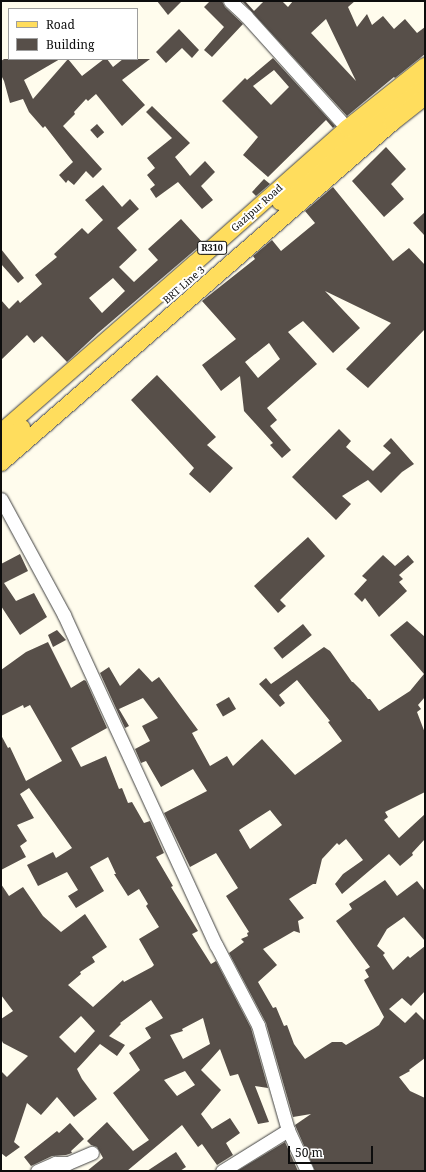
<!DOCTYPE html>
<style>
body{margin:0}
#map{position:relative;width:426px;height:1172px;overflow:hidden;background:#fffced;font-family:"Noto Serif",serif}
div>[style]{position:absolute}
.building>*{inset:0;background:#574f49;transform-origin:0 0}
.roads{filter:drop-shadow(0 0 1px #404040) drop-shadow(0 0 1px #404040)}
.minor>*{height:13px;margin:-6.5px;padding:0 6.5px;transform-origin:6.5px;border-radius:6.5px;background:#fff}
.major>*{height:16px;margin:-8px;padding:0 8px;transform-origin:8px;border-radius:8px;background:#ffdd5d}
span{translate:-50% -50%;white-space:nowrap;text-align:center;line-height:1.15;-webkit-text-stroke:4px #fff;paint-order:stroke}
.shield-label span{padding:1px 3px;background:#fff;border:1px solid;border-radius:3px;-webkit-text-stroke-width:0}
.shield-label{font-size:9px;color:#0d0d0d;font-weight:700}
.street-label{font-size:10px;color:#0d0d0d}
.frame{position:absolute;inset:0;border:2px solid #0d0d0d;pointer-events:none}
.legend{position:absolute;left:8px;top:8px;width:130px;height:52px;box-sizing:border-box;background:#fff;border:1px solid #9e9e9e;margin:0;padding:5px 7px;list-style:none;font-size:12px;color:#0d0d0d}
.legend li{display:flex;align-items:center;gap:8px;height:20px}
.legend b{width:20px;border:1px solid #9e9e9e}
.scale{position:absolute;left:288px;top:1146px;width:85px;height:18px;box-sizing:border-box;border:2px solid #0d0d0d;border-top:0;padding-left:5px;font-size:12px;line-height:14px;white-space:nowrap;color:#0d0d0d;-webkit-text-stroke:3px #fff;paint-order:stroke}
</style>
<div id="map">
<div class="building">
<i style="clip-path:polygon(157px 1px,182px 1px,168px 15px)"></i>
<i style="clip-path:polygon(210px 1px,222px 1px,225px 7px,243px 24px,212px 57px,204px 50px,224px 27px,204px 7px)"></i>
<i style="clip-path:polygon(evenodd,242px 1px,245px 1px,254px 11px,264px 1px,282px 1px,288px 7px,293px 1px,355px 1px,348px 7px,357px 27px,367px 14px,372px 25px,383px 16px,394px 29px,405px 19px,417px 33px,425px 27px,425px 54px,395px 78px,394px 77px,347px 116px,242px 1px,326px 19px,356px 81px,311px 33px,326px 19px)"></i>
<i style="clip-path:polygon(179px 29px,199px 50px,192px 58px,182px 48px,166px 63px,156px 52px)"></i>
<i style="clip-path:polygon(evenodd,273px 58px,335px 126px,333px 128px,326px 120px,268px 177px,243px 155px,258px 137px,222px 101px,245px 78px,247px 80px,273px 58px,274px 70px,289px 87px,271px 105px,253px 86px,274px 70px)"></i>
<i style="clip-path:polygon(4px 59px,60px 59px,24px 80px,33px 99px,68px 59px,82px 76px,104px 59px,107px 59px,113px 67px,123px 59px,150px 59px,122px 80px,145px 105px,122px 126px,96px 94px,88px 101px,86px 99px,74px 112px,75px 114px,63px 126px,102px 169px,93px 178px,86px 171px,74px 185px,68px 180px,66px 183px,59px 175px,73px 162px,45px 126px,43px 128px,29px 112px,23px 99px,10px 103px,4px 81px,1px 75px,1px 61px)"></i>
<i style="clip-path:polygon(152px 106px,190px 143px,175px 157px,190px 176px,205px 161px,215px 172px,201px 186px,213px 200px,202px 209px,178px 182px,156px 198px,150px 189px,155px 185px,147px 175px,155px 168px,147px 158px,172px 138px,146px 112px)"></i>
<i style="left:97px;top:124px;width:11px;height:9px;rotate:49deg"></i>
<i style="clip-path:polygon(386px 147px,406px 169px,391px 184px,404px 199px,384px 217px,352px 181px)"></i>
<i style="clip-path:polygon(264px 179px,270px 184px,256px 196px,252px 192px)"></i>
<i style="clip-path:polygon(evenodd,103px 185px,122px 207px,130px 199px,139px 209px,117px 228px,137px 250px,119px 267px,134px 282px,158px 260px,148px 249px,181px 219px,203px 243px,98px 333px,67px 362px,42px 336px,34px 343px,27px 335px,1px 360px,1px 300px,9px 309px,18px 300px,20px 303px,42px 284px,35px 275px,57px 257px,54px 254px,82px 228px,88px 234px,103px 220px,85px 200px,103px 185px,113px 278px,125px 291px,102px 313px,89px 298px,113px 278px)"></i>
<i style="clip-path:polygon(evenodd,333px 187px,393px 261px,409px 248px,425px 265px,425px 329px,368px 388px,346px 369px,391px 323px,325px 291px,360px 328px,333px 353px,303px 321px,288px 332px,317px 364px,267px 408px,277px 420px,270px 426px,291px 450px,282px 458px,270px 445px,273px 443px,244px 411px,240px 376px,221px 391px,202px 365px,236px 339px,202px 301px,255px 259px,253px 256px,272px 240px,281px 251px,315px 223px,305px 211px,333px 187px,269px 343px,280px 359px,258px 378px,245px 362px,269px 343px)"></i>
<i style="clip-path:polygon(425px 212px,425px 236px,413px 223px)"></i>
<i style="clip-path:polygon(1px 249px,24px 278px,18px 283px,1px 264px)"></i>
<i style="clip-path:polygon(157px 375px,216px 437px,207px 445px,233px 468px,210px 493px,189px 474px,194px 468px,131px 400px)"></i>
<i style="clip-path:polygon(339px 429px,351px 441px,346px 447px,373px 471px,391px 453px,383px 446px,391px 438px,414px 464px,402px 472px,381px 493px,368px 480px,342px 496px,351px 504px,336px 520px,292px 477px)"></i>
<i style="clip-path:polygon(308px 537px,325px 556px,280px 600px,286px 606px,278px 613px,254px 586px)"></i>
<i style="clip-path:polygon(20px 554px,28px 571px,4px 583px,16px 601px,34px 593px,47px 617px,20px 635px,1px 606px,1px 564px)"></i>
<i style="clip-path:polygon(383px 555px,395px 566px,408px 555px,414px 562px,399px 575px,403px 579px,399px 582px,407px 591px,379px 617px,365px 598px,362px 602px,354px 594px,367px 580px,362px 576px)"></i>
<i style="clip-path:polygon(evenodd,407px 621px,425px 637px,425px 697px,418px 705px,421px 709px,417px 712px,425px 733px,425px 792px,385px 812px,388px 817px,384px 820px,399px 838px,425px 814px,425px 839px,412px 853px,413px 855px,400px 866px,389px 854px,342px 894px,335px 884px,343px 874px,363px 860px,346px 839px,339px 845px,337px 843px,322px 859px,316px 884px,313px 884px,289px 899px,304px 918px,298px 921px,300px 933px,294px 931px,263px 949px,277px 965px,258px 982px,273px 1008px,276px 1007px,284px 1026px,287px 1025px,294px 1044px,305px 1059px,332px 1042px,342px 1042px,346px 1045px,373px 1029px,379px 1025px,384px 1017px,364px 980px,369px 977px,365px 970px,370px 967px,336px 921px,352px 909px,349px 904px,385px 880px,397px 896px,417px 881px,425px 891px,425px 941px,404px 917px,387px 929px,377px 946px,385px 953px,383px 955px,393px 970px,408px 956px,410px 958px,425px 946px,425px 991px,411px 1006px,402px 998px,389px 1009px,405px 1023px,416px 1012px,425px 1021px,425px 1058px,409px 1070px,410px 1071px,399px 1077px,410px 1091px,425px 1098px,425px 1171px,315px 1171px,295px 1125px,311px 1114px,293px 1117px,266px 1023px,229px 953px,244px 942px,241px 939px,248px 936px,247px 933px,249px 932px,226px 896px,238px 888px,216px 853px,190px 867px,164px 813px,207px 791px,193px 769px,161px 787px,146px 761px,141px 763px,135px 749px,150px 741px,142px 726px,158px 718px,143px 698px,119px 709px,129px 726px,125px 728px,100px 673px,109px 667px,120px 686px,139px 668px,152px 682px,159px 677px,198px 730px,192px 733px,210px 766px,227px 756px,233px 766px,262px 739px,295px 775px,342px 741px,328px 722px,330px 721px,297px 680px,279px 695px,285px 703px,280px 707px,259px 684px,266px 678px,271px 684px,324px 647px,330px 651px,352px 682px,353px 682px,361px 690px,368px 699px,370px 699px,379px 711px,410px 691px,424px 674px,390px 635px,407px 621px,270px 810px,282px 825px,250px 849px,239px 830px,270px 810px)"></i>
<i style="left:303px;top:624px;width:14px;height:38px;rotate:51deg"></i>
<i style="clip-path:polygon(57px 630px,66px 640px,53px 647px,48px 635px)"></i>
<i style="clip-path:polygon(evenodd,48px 642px,71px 688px,84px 680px,86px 681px,107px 728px,71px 748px,81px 767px,106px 756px,119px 789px,122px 788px,128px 803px,132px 802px,144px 823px,150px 821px,164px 853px,156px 857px,173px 886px,171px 887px,198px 931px,192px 934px,211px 964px,216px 961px,251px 1028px,268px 1088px,255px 1086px,269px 1122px,258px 1124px,238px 1074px,230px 1076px,220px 1049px,201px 1070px,221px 1090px,201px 1114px,212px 1129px,230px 1118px,240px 1133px,226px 1143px,233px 1155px,217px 1165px,202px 1144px,198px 1147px,182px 1125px,127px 1171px,87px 1171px,103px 1158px,97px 1147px,91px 1145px,87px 1141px,107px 1122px,133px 1151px,149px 1140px,113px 1093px,140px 1070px,129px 1053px,151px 1038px,145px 1028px,163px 1018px,151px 1000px,120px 1023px,121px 1024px,109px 1036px,125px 1045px,117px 1056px,100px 1044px,77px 1069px,82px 1079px,97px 1099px,74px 1117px,57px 1097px,41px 1115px,27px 1103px,14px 1142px,20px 1147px,6px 1157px,1px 1153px,1px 1071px,7px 1077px,28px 1056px,3px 1043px,1px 1039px,1px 1019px,13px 1011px,1px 995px,1px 884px,9px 896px,23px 887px,43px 916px,61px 932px,85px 914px,107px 947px,92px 957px,95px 962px,80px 972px,81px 974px,68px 985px,93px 1007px,123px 980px,124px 982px,152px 967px,154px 965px,139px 939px,159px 927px,146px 906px,148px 904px,139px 889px,128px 896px,114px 874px,116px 874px,108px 857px,90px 867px,104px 891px,76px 908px,68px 896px,78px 890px,67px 872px,38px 886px,27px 865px,53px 852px,56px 858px,72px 848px,29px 788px,20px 794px,34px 818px,17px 825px,27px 841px,20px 846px,26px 857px,1px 870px,1px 735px,8px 748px,10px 747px,26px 781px,62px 761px,30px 705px,24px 708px,23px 705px,1px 716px,1px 670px,26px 652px,48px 642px,81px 1016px,95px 1031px,75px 1053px,59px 1037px,81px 1016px,48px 642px,203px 1018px,210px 1044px,183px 1059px,170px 1035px,183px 1031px,182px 1029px,203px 1018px,48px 642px,185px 1071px,195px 1085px,177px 1096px,164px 1080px,185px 1071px)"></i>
<i style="left:229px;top:697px;width:14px;height:15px;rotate:60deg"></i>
<i style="clip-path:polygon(70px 1123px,84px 1139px,71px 1151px,72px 1153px,66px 1155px,52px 1156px,31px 1166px,24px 1157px,57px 1131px,59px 1133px)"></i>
<i style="clip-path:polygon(285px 1142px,298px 1171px,237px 1171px)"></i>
<i style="clip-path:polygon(176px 1152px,186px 1167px,180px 1171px,147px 1171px)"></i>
</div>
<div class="roads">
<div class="minor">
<i style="left:230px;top:1px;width:22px;rotate:43deg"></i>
<i style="left:246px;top:16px;width:151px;rotate:48deg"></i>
<i style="left:1px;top:499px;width:132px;rotate:61.5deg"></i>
<i style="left:64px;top:615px;width:363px;rotate:65.3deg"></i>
<i style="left:216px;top:945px;width:90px;rotate:62.3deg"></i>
<i style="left:258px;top:1025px;width:109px;rotate:74.1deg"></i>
<i style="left:288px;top:1130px;width:45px;rotate:65.1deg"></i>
<i style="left:37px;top:1171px;width:20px;rotate:-24deg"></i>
<i style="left:55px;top:1163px;width:13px"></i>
<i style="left:68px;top:1163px;width:26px;rotate:-23deg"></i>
<i style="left:222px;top:1171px;width:78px;rotate:-31.8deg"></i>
</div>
<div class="major">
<i style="left:280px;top:202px;width:188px;rotate:-39.6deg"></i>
<i style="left:1px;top:432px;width:257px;rotate:-41.1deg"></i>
<i style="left:195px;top:263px;width:203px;rotate:-41.6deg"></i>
<i style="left:347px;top:128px;width:100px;rotate:-38.5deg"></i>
<i style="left:1px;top:446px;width:28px;rotate:-41deg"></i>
<i style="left:1px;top:463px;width:518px;rotate:-41.01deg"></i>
<i style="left:392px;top:123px;width:42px;rotate:-38.2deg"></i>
</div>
</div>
<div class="shield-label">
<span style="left:212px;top:248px">R310</span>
</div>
<div class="street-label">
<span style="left:257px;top:208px;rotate:-42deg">Gazipur Road</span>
<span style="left:184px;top:285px;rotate:-41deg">BRT Line 3</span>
</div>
<div class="frame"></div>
<ul class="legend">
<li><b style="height:5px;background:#ffdd5d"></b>Road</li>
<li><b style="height:11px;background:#574f49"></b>Building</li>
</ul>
<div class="scale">50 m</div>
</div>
